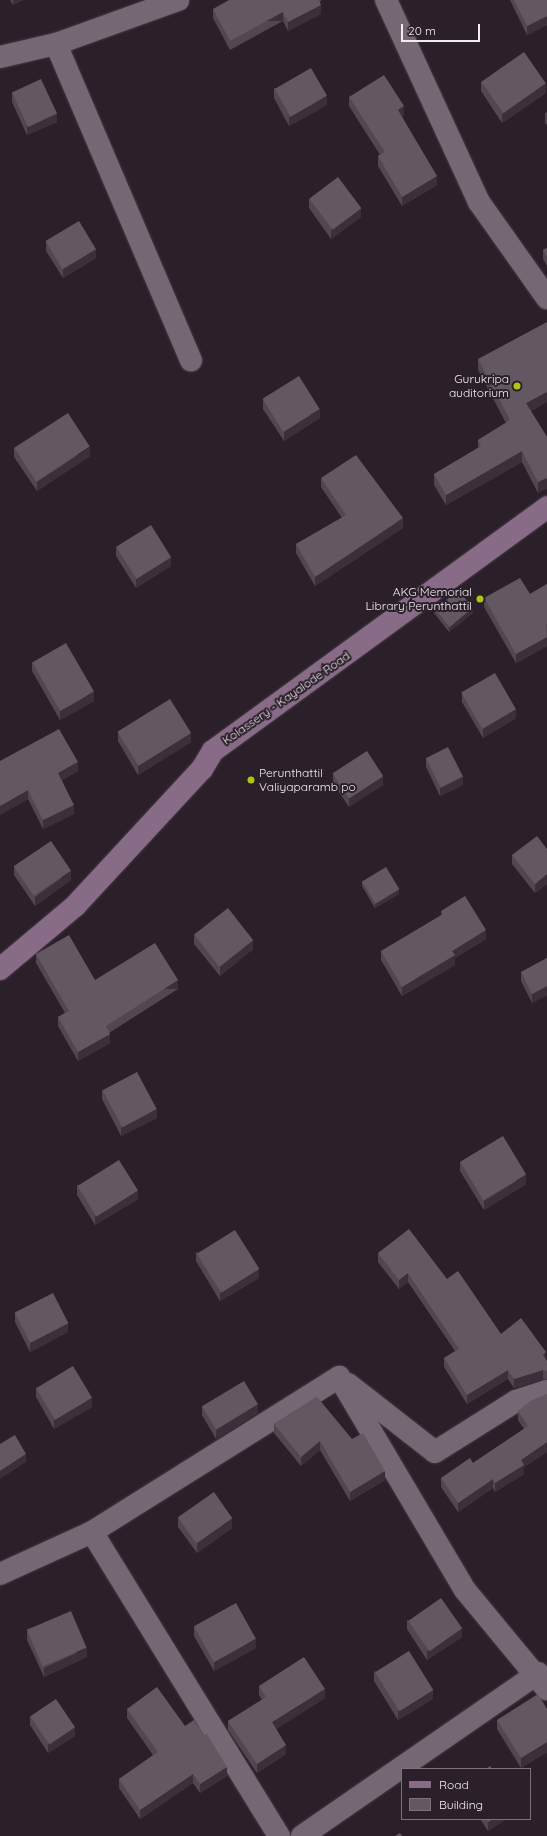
<!DOCTYPE html>
<style>
body{margin:0}
#map{position:relative;width:547px;height:1836px;overflow:hidden;background:#2b202a;font-family:Quicksand,sans-serif}
div>[style]{position:absolute}
.roads{filter:drop-shadow(0 0 1px #443b43) drop-shadow(0 0 1px #443b43)}
.minor>*{height:22px;margin:-11px;padding:0 11px;transform-origin:11px;border-radius:11px;background:#756874}
.secondary>*{height:22px;margin:-11px;padding:0 11px;transform-origin:11px;border-radius:11px;background:#886b86}
.wall>*{inset:0;background:#524651}
.shaded-wall>*{inset:0;background:#3b303a;transform-origin:0 0}
.building>*{inset:0;background:#635862;transform-origin:0 0}
.dots>*{width:11px;height:11px;translate:-50% -50%;box-sizing:border-box;border:2px solid #2b202a;border-radius:50%}
span{translate:-50% -50%;white-space:nowrap;text-align:center;line-height:1.15;-webkit-text-stroke:4px #2b202a;paint-order:stroke}
.poi-label{font-size:12px;color:#f3ebf2}
.right{translate:-100% -50%;text-align:right}
.left{translate:0 -50%;text-align:left}
.street-label{font-size:12px;color:#f3ebf2}
.legend{position:absolute;left:401px;top:1768px;width:130px;height:52px;box-sizing:border-box;background:#2b202a;border:1px solid #7b717a;margin:0;padding:5px 7px;list-style:none;font-size:12px;color:#f3ebf2}
.legend li{display:flex;align-items:center;gap:8px;height:20px}
.legend b{width:20px;border:1px solid #7b717a}
.scale{position:absolute;left:401px;top:24px;width:79px;height:18px;box-sizing:border-box;border:2px solid #f3ebf2;border-top:0;padding-left:5px;font-size:12px;line-height:14px;white-space:nowrap;color:#f3ebf2;-webkit-text-stroke:3px #2b202a;paint-order:stroke}
</style>
<div id="map">
<div class="roads">
<div class="minor">
<i style="left:386px;top:0;width:222px;rotate:65.3deg"></i>
<i style="left:479px;top:202px;width:118px;rotate:54.7deg"></i>
<i style="left:56px;top:44px;width:344px;rotate:66.9deg"></i>
<i style="left:0;top:57px;width:57px;rotate:-13.1deg"></i>
<i style="left:56px;top:44px;width:130px;rotate:-19.8deg"></i>
<i style="left:348px;top:1384px;width:110px;rotate:38deg"></i>
<i style="left:435px;top:1452px;width:96px;rotate:-32.2deg"></i>
<i style="left:516px;top:1401px;width:33px;rotate:-18deg"></i>
<i style="left:92px;top:1532px;width:357px;rotate:58.4deg"></i>
<i style="left:0;top:1574px;width:101px;rotate:-24.5deg"></i>
<i style="left:92px;top:1532px;width:292px;rotate:-32.1deg"></i>
<i style="left:339px;top:1377px;width:247px;rotate:59.4deg"></i>
<i style="left:465px;top:1590px;width:129px;rotate:50.4deg"></i>
<i style="left:302px;top:1836px;width:287px;rotate:-34.6deg"></i>
</div>
<div class="secondary">
<i style="left:0;top:969px;width:98px;rotate:-40deg"></i>
<i style="left:75px;top:906px;width:187px;rotate:-47.2deg"></i>
<i style="left:202px;top:769px;width:21px;rotate:-59deg"></i>
<i style="left:213px;top:751px;width:414px;rotate:-36.1deg"></i>
</div>
</div>
<div class="wall">
<i style="clip-path:polygon(10px 0,23px 0,13px 5px)"></i>
<i style="clip-path:polygon(321px 0,321px 1px,320px 2px,321px 14px,288px 31px,283px 21px,230px 50px,213px 18px,213px 9px)"></i>
<i style="clip-path:polygon(510px 0,547px 0,547px 25px,527px 35px)"></i>
<i style="clip-path:polygon(481px 82px,546px 93px,502px 123px,481px 91px)"></i>
<i style="clip-path:polygon(274px 88px,327px 105px,289px 126px,274px 98px)"></i>
<i style="clip-path:polygon(12px 93px,57px 122px,27px 135px,12px 102px)"></i>
<i style="clip-path:polygon(349px 97px,404px 115px,402px 117px,437px 185px,402px 206px,378px 166px,378px 156px,380px 155px,349px 106px)"></i>
<i style="clip-path:polygon(547px 112px,547px 125px,545px 123px,545px 113px)"></i>
<i style="clip-path:polygon(309px 199px,361px 217px,331px 239px,309px 208px)"></i>
<i style="clip-path:polygon(46px 242px,96px 258px,63px 278px,46px 251px)"></i>
<i style="clip-path:polygon(547px 248px,547px 266px,543px 259px,543px 250px)"></i>
<i style="clip-path:polygon(478px 359px,547px 402px,531px 411px,547px 437px,538px 493px,522px 462px,446px 505px,434px 485px,434px 474px,478px 448px,478px 440px,506px 423px,478px 370px)"></i>
<i style="clip-path:polygon(263px 400px,320px 418px,284px 441px,263px 409px)"></i>
<i style="clip-path:polygon(14px 448px,90px 456px,37px 491px,14px 457px)"></i>
<i style="clip-path:polygon(321px 478px,403px 528px,315px 586px,296px 553px,296px 544px,342px 518px,321px 487px)"></i>
<i style="clip-path:polygon(116px 547px,171px 566px,136px 588px,116px 556px)"></i>
<i style="clip-path:polygon(547px 584px,547px 646px,516px 663px,484px 607px,484px 598px,530px 594px)"></i>
<i style="clip-path:polygon(434px 608px,473px 613px,449px 632px,434px 613px)"></i>
<i style="clip-path:polygon(32px 662px,94px 701px,60px 720px,32px 671px)"></i>
<i style="clip-path:polygon(462px 693px,516px 718px,483px 738px,462px 702px)"></i>
<i style="clip-path:polygon(118px 732px,191px 742px,138px 775px,118px 741px)"></i>
<i style="clip-path:polygon(426px 758px,463px 785px,440px 796px,426px 767px)"></i>
<i style="clip-path:polygon(0 761px,78px 771px,62px 780px,74px 814px,43px 829px,28px 799px,0 815px)"></i>
<i style="clip-path:polygon(333px 774px,383px 785px,349px 807px,333px 783px)"></i>
<i style="clip-path:polygon(547px 849px,547px 884px,535px 893px,512px 864px,512px 855px)"></i>
<i style="clip-path:polygon(14px 866px,71px 880px,35px 906px,14px 875px)"></i>
<i style="clip-path:polygon(362px 881px,399px 894px,375px 908px,362px 886px)"></i>
<i style="clip-path:polygon(441px 911px,486px 939px,455px 958px,455px 965px,402px 996px,381px 960px,381px 951px,441px 916px)"></i>
<i style="clip-path:polygon(194px 935px,253px 949px,220px 976px,194px 944px)"></i>
<i style="clip-path:polygon(36px 954px,95px 980px,178px 989px,109px 1033px,110px 1043px,78px 1061px,58px 1026px,58px 1017px,65px 1013px,36px 963px)"></i>
<i style="clip-path:polygon(547px 958px,547px 995px,532px 1003px,521px 981px,521px 972px)"></i>
<i style="clip-path:polygon(102px 1090px,157px 1118px,121px 1136px,102px 1099px)"></i>
<i style="clip-path:polygon(460px 1162px,526px 1184px,484px 1210px,460px 1171px)"></i>
<i style="clip-path:polygon(77px 1185px,138px 1199px,95px 1225px,77px 1195px)"></i>
<i style="clip-path:polygon(196px 1252px,259px 1278px,220px 1301px,196px 1261px)"></i>
<i style="clip-path:polygon(378px 1253px,447px 1279px,501px 1334px,546px 1360px,547px 1361px,547px 1380px,543px 1379px,514px 1388px,508px 1379px,467px 1404px,444px 1367px,444px 1358px,455px 1351px,408px 1282px,399px 1289px,378px 1262px)"></i>
<i style="clip-path:polygon(15px 1313px,68px 1332px,30px 1352px,15px 1322px)"></i>
<i style="clip-path:polygon(36px 1388px,92px 1407px,54px 1429px,36px 1397px)"></i>
<i style="clip-path:polygon(547px 1394px,547px 1452px,524px 1467px,524px 1474px,495px 1492px,493px 1488px,458px 1512px,441px 1487px,441px 1478px,473px 1463px,524px 1429px,518px 1420px,518px 1411px)"></i>
<i style="clip-path:polygon(317px 1397px,385px 1480px,350px 1501px,320px 1450px,301px 1466px,274px 1433px,274px 1424px)"></i>
<i style="clip-path:polygon(202px 1406px,258px 1413px,216px 1439px,202px 1415px)"></i>
<i style="clip-path:polygon(178px 1518px,232px 1528px,197px 1553px,178px 1527px)"></i>
<i style="clip-path:polygon(407px 1620px,462px 1637px,427px 1660px,407px 1629px)"></i>
<i style="clip-path:polygon(194px 1627px,256px 1648px,214px 1671px,194px 1636px)"></i>
<i style="clip-path:polygon(27px 1631px,87px 1657px,44px 1677px,27px 1640px)"></i>
<i style="clip-path:polygon(374px 1671px,433px 1699px,398px 1720px,374px 1681px)"></i>
<i style="clip-path:polygon(259px 1686px,325px 1698px,276px 1729px,286px 1754px,257px 1773px,228px 1730px,228px 1721px,262px 1700px,259px 1695px)"></i>
<i style="clip-path:polygon(127px 1709px,185px 1726px,227px 1776px,200px 1793px,193px 1783px,140px 1819px,119px 1788px,119px 1779px,153px 1755px,127px 1718px)"></i>
<i style="clip-path:polygon(547px 1709px,547px 1752px,521px 1768px,497px 1729px,497px 1720px)"></i>
<i style="clip-path:polygon(30px 1716px,75px 1736px,48px 1753px,30px 1725px)"></i>
<i style="clip-path:polygon(480px 1819px,506px 1819px,488px 1831px)"></i>
</div>
<div class="shaded-wall">
<i style="clip-path:polygon(13px 0,23px 0,13px 5px)"></i>
<i style="clip-path:polygon(321px 5px,321px 14px,288px 31px,288px 22px)"></i>
<i style="left:283px;top:12px;width:9px;height:60px;rotate:90deg"></i>
<i style="clip-path:polygon(547px 16px,547px 25px,527px 35px,527px 26px)"></i>
<i style="clip-path:polygon(546px 83px,546px 93px,502px 123px,502px 114px)"></i>
<i style="clip-path:polygon(327px 96px,327px 105px,289px 126px,289px 117px)"></i>
<i style="clip-path:polygon(404px 106px,404px 115px,398px 119px,398px 110px)"></i>
<i style="clip-path:polygon(57px 113px,57px 122px,27px 135px,27px 126px)"></i>
<i style="clip-path:polygon(437px 176px,437px 185px,402px 206px,402px 197px)"></i>
<i style="clip-path:polygon(361px 208px,361px 217px,331px 239px,331px 230px)"></i>
<i style="clip-path:polygon(96px 249px,96px 258px,63px 278px,63px 269px)"></i>
<i style="clip-path:polygon(547px 392px,547px 402px,526px 414px,526px 403px)"></i>
<i style="clip-path:polygon(320px 409px,320px 418px,284px 441px,284px 432px)"></i>
<i style="clip-path:polygon(90px 447px,90px 456px,37px 491px,37px 482px)"></i>
<i style="clip-path:polygon(522px 451px,522px 462px,446px 505px,446px 495px)"></i>
<i style="clip-path:polygon(547px 478px,547px 489px,538px 493px,538px 482px)"></i>
<i style="clip-path:polygon(403px 518px,403px 528px,315px 586px,315px 577px)"></i>
<i style="clip-path:polygon(171px 557px,171px 566px,136px 588px,136px 579px)"></i>
<i style="clip-path:polygon(473px 608px,473px 613px,449px 632px,449px 627px)"></i>
<i style="clip-path:polygon(547px 637px,547px 646px,516px 663px,516px 654px)"></i>
<i style="clip-path:polygon(94px 692px,94px 701px,60px 720px,60px 711px)"></i>
<i style="clip-path:polygon(516px 709px,516px 718px,483px 738px,483px 729px)"></i>
<i style="clip-path:polygon(191px 733px,191px 742px,138px 775px,138px 765px)"></i>
<i style="clip-path:polygon(78px 762px,78px 771px,58px 782px,58px 773px)"></i>
<i style="clip-path:polygon(383px 776px,383px 785px,349px 807px,349px 798px)"></i>
<i style="clip-path:polygon(463px 776px,463px 785px,440px 796px,440px 787px)"></i>
<i style="clip-path:polygon(28px 790px,28px 799px,0 815px,0 806px)"></i>
<i style="clip-path:polygon(74px 805px,74px 814px,43px 829px,43px 820px)"></i>
<i style="clip-path:polygon(71px 871px,71px 880px,35px 906px,35px 897px)"></i>
<i style="clip-path:polygon(547px 874px,547px 884px,535px 893px,535px 884px)"></i>
<i style="clip-path:polygon(399px 889px,399px 894px,375px 908px,375px 903px)"></i>
<i style="clip-path:polygon(486px 930px,486px 939px,455px 958px,455px 965px,402px 996px,402px 987px,452px 951px)"></i>
<i style="clip-path:polygon(253px 940px,253px 949px,220px 976px,220px 967px)"></i>
<i style="left:178px;top:980px;width:9px;height:85px;rotate:90deg"></i>
<i style="clip-path:polygon(547px 986px,547px 995px,532px 1003px,532px 994px)"></i>
<i style="clip-path:polygon(110px 1034px,110px 1043px,78px 1061px,78px 1052px)"></i>
<i style="clip-path:polygon(157px 1109px,157px 1118px,121px 1136px,121px 1127px)"></i>
<i style="clip-path:polygon(526px 1175px,526px 1184px,484px 1210px,484px 1201px)"></i>
<i style="clip-path:polygon(138px 1190px,138px 1199px,95px 1225px,95px 1216px)"></i>
<i style="clip-path:polygon(259px 1269px,259px 1278px,220px 1301px,220px 1292px)"></i>
<i style="clip-path:polygon(408px 1273px,408px 1282px,399px 1289px,399px 1280px)"></i>
<i style="clip-path:polygon(68px 1323px,68px 1332px,30px 1352px,30px 1343px)"></i>
<i style="clip-path:polygon(546px 1352px,546px 1361px,543px 1355px)"></i>
<i style="clip-path:polygon(508px 1370px,508px 1379px,467px 1404px,467px 1395px)"></i>
<i style="clip-path:polygon(543px 1370px,543px 1379px,514px 1388px,514px 1379px)"></i>
<i style="clip-path:polygon(92px 1398px,92px 1407px,54px 1429px,54px 1420px)"></i>
<i style="clip-path:polygon(258px 1404px,258px 1413px,216px 1439px,216px 1430px)"></i>
<i style="clip-path:polygon(320px 1441px,320px 1450px,301px 1466px,301px 1457px)"></i>
<i style="clip-path:polygon(547px 1442px,547px 1452px,524px 1467px,524px 1474px,495px 1492px,495px 1483px,521px 1460px)"></i>
<i style="clip-path:polygon(26px 1454px,26px 1462px,0 1479px,0 1471px)"></i>
<i style="clip-path:polygon(385px 1471px,385px 1480px,350px 1501px,350px 1492px)"></i>
<i style="clip-path:polygon(493px 1479px,493px 1488px,458px 1512px,458px 1503px)"></i>
<i style="clip-path:polygon(232px 1518px,232px 1528px,197px 1553px,197px 1543px)"></i>
<i style="clip-path:polygon(462px 1628px,462px 1637px,427px 1660px,427px 1651px)"></i>
<i style="clip-path:polygon(256px 1639px,256px 1648px,214px 1671px,214px 1662px)"></i>
<i style="clip-path:polygon(87px 1648px,87px 1657px,44px 1677px,44px 1668px)"></i>
<i style="clip-path:polygon(325px 1689px,325px 1698px,272px 1732px,272px 1722px)"></i>
<i style="clip-path:polygon(433px 1690px,433px 1699px,398px 1720px,398px 1711px)"></i>
<i style="clip-path:polygon(75px 1727px,75px 1736px,48px 1753px,48px 1744px)"></i>
<i style="clip-path:polygon(547px 1742px,547px 1752px,521px 1768px,521px 1758px)"></i>
<i style="clip-path:polygon(286px 1745px,286px 1754px,257px 1773px,257px 1764px)"></i>
<i style="clip-path:polygon(227px 1767px,227px 1776px,200px 1793px,200px 1784px)"></i>
<i style="clip-path:polygon(193px 1774px,193px 1783px,140px 1819px,140px 1810px)"></i>
<i style="clip-path:polygon(492px 1819px,506px 1819px,488px 1831px,488px 1822px)"></i>
</div>
<div class="building">
<i style="clip-path:polygon(229px 0,319px 0,321px 5px,288px 22px,283px 12px,230px 41px,213px 9px)"></i>
<i style="clip-path:polygon(514px 0,547px 0,547px 16px,527px 26px)"></i>
<i style="left:524px;top:52px;width:38px;height:52px;rotate:55deg"></i>
<i style="left:311px;top:68px;width:32px;height:42px;rotate:60deg"></i>
<i style="clip-path:polygon(384px 75px,404px 106px,398px 110px,437px 176px,402px 197px,378px 156px,385px 152px,349px 97px)"></i>
<i style="left:41px;top:79px;width:38px;height:32px;rotate:65deg"></i>
<i style="left:338px;top:177px;width:39px;height:36px;rotate:53deg"></i>
<i style="left:79px;top:221px;width:33px;height:39px;rotate:59deg"></i>
<i style="clip-path:polygon(547px 248px,547px 257px,543px 250px)"></i>
<i style="clip-path:polygon(547px 322px,547px 392px,526px 403px,547px 437px,547px 478px,538px 482px,522px 451px,446px 495px,434px 474px,481px 446px,478px 440px,510px 420px,478px 359px)"></i>
<i style="left:299px;top:376px;width:39px;height:43px;rotate:58deg"></i>
<i style="left:68px;top:413px;width:40px;height:64px;rotate:57deg"></i>
<i style="clip-path:polygon(356px 455px,403px 518px,315px 577px,296px 544px,346px 515px,321px 478px)"></i>
<i style="left:151px;top:525px;width:38px;height:41px;rotate:58deg"></i>
<i style="clip-path:polygon(520px 578px,530px 594px,547px 584px,547px 624px,546px 624px,547px 637px,516px 654px,484px 598px)"></i>
<i style="left:458px;top:590px;width:23px;height:30px;rotate:50deg"></i>
<i style="left:66px;top:643px;width:56px;height:39px;rotate:60deg"></i>
<i style="left:495px;top:673px;width:42px;height:39px;rotate:60deg"></i>
<i style="left:170px;top:699px;width:40px;height:62px;rotate:58deg"></i>
<i style="clip-path:polygon(59px 729px,78px 762px,58px 773px,74px 805px,43px 820px,28px 790px,0 806px,0 761px)"></i>
<i style="left:448px;top:747px;width:33px;height:25px;rotate:63deg"></i>
<i style="left:367px;top:751px;width:30px;height:41px;rotate:57deg"></i>
<i style="clip-path:polygon(537px 836px,547px 849px,547px 874px,535px 884px,512px 855px)"></i>
<i style="left:51px;top:841px;width:36px;height:45px;rotate:56deg"></i>
<i style="left:386px;top:867px;width:26px;height:28px;rotate:59deg"></i>
<i style="clip-path:polygon(465px 896px,486px 930px,452px 951px,455px 955px,402px 987px,381px 951px,443px 914px,441px 911px)"></i>
<i style="left:228px;top:908px;width:41px;height:43px;rotate:52deg"></i>
<i style="clip-path:polygon(69px 935px,95px 980px,155px 943px,178px 980px,106px 1026px,110px 1034px,78px 1052px,58px 1017px,69px 1011px,36px 954px)"></i>
<i style="clip-path:polygon(547px 958px,547px 986px,532px 994px,521px 972px)"></i>
<i style="left:137px;top:1072px;width:42px;height:39px;rotate:62deg"></i>
<i style="left:503px;top:1136px;width:45px;height:50px;rotate:59deg"></i>
<i style="left:119px;top:1160px;width:36px;height:49px;rotate:58deg"></i>
<i style="clip-path:polygon(409px 1229px,447px 1279px,458px 1271px,501px 1334px,521px 1318px,546px 1352px,543px 1355px,547px 1361px,547px 1371px,543px 1370px,514px 1379px,508px 1370px,467px 1395px,444px 1358px,459px 1349px,408px 1273px,399px 1280px,378px 1253px)"></i>
<i style="left:235px;top:1230px;width:46px;height:45px;rotate:58deg"></i>
<i style="left:53px;top:1293px;width:34px;height:43px;rotate:63deg"></i>
<i style="left:73px;top:1366px;width:37px;height:43px;rotate:59deg"></i>
<i style="left:244px;top:1381px;width:27px;height:49px;rotate:59deg"></i>
<i style="clip-path:polygon(547px 1394px,547px 1442px,521px 1460px,524px 1465px,495px 1483px,493px 1479px,458px 1503px,441px 1478px,470px 1458px,473px 1463px,528px 1426px,518px 1411px,530px 1401px)"></i>
<i style="clip-path:polygon(317px 1397px,352px 1439px,363px 1433px,385px 1471px,350px 1492px,320px 1441px,301px 1457px,274px 1424px)"></i>
<i style="clip-path:polygon(15px 1435px,26px 1454px,0 1471px,0 1444px)"></i>
<i style="left:214px;top:1492px;width:32px;height:44px;rotate:55deg"></i>
<i style="left:441px;top:1598px;width:37px;height:40px;rotate:55deg"></i>
<i style="left:236px;top:1603px;width:41px;height:48px;rotate:61deg"></i>
<i style="left:71px;top:1611px;width:40px;height:48px;rotate:67deg"></i>
<i style="left:409px;top:1651px;width:46px;height:40px;rotate:58deg"></i>
<i style="clip-path:polygon(304px 1657px,325px 1689px,272px 1722px,286px 1745px,257px 1764px,228px 1721px,266px 1697px,259px 1686px)"></i>
<i style="clip-path:polygon(157px 1687px,185px 1726px,194px 1720px,204px 1735px,207px 1734px,227px 1767px,200px 1784px,193px 1774px,140px 1810px,119px 1779px,158px 1752px,127px 1709px)"></i>
<i style="clip-path:polygon(538px 1694px,547px 1709px,547px 1742px,521px 1758px,497px 1720px)"></i>
<i style="left:56px;top:1699px;width:34px;height:31px;rotate:56deg"></i>
<i style="clip-path:polygon(490px 1766px,492px 1769px,486px 1769px)"></i>
<i style="clip-path:polygon(486px 1819px,492px 1819px,488px 1822px)"></i>
<i style="clip-path:polygon(400px 1833px,402px 1836px,395px 1836px)"></i>
</div>
<div class="dots">
<i style="left:517px;top:386px;background:#acc613"></i>
<i style="left:480px;top:599px;background:#acc613"></i>
<i style="left:251px;top:780px;background:#acc613"></i>
</div>
<div class="poi-label">
<span class="right" style="left:509px;top:386px">Gurukripa<br>auditorium</span>
<span class="right" style="left:472px;top:599px">AKG Memorial<br>Library Perunthattil</span>
<span class="left" style="left:259px;top:780px">Perunthattil<br>Valiyaparamb po</span>
</div>
<div class="street-label">
<span style="left:286px;top:698px;rotate:-35deg">Kolassery - Kayalode Road</span>
</div>
<ul class="legend">
<li><b style="height:5px;background:#886b86"></b>Road</li>
<li><b style="height:11px;background:#635862"></b>Building</li>
</ul>
<div class="scale">20 m</div>
</div>
